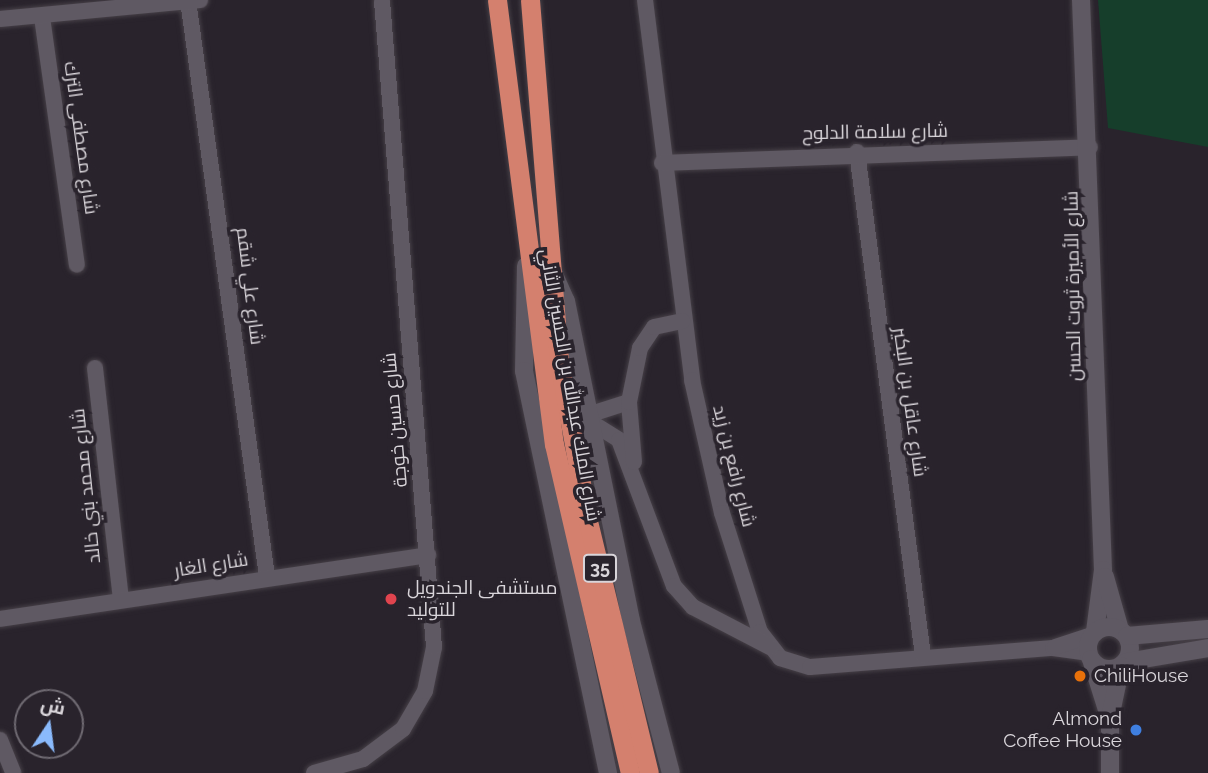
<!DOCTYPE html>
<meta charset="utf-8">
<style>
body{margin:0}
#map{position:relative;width:1208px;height:773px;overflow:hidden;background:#29232c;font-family:Raleway,Cairo,sans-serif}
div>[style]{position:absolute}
.green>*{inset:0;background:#163e2b}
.roads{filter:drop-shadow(0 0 2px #464047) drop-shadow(0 0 2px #464047)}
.minor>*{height:16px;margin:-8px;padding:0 8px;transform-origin:8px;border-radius:8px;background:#5f5963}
.tertiary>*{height:18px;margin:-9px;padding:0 9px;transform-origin:9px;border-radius:9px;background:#5f5963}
.tertiary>.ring{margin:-9px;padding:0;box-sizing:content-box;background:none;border:18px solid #5f5963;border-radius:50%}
.secondary>*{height:18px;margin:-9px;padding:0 9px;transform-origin:9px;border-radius:9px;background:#5f5963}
.trunk>*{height:19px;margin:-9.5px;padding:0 9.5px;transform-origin:9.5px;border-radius:9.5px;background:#d4806e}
.dots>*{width:19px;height:19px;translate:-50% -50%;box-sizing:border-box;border:4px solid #29232c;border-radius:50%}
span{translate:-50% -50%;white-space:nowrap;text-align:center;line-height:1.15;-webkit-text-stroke:7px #29232c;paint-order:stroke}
.shield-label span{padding:2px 5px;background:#29232c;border:2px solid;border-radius:5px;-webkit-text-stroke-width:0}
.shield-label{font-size:18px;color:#d9d5da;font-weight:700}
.street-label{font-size:19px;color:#d9d5da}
.poi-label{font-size:19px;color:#d9d5da}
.left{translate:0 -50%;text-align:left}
.right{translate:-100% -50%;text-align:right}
.north{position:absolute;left:14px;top:689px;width:70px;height:70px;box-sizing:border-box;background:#29232c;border:2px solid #6f6a72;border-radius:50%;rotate:13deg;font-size:19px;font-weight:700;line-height:28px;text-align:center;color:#d9d5da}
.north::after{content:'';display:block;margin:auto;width:24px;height:32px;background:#8abafc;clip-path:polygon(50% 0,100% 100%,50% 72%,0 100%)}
</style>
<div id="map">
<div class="green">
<i style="clip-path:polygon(1098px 0,1208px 0,1208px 147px,1108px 128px)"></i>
</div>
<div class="roads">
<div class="minor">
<i style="left:188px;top:0;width:582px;rotate:82.2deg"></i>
<i style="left:645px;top:0;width:383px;rotate:82.9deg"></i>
<i style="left:692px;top:380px;width:136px;rotate:77.3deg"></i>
<i style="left:722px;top:513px;width:125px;rotate:72.3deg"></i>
<i style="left:760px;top:632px;width:33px;rotate:52deg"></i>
<i style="left:780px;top:658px;width:31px;rotate:17deg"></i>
<i style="left:810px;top:667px;width:244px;rotate:-4.5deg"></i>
<i style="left:1053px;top:648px;width:35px;rotate:8deg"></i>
<i style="left:42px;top:17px;width:250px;rotate:82deg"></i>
<i style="left:0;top:19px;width:201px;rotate:-5.4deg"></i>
<i style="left:857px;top:152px;width:508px;rotate:82.54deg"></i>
<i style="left:662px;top:163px;width:428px;rotate:-2.1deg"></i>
<i style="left:95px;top:368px;width:232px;rotate:83.6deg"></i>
<i style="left:588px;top:415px;width:43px;rotate:-17.6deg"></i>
<i style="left:589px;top:421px;width:36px;rotate:32deg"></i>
<i style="left:619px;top:440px;width:156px;rotate:69.4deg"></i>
<i style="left:674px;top:586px;width:28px;rotate:48deg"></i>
<i style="left:693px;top:607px;width:87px;rotate:27.5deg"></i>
<i style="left:634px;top:462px;width:60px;rotate:-94.8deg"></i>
<i style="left:629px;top:402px;width:55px;rotate:-78.5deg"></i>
<i style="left:640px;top:348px;width:25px;rotate:-56deg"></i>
<i style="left:654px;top:327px;width:29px;rotate:-12deg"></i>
<i style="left:0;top:619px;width:433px;rotate:-8.5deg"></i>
<i style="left:1055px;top:647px;width:39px;rotate:-18deg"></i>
<i style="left:0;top:740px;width:35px;rotate:68deg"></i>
<i style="left:314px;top:773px;width:51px;rotate:-15.9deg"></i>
<i style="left:363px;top:759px;width:50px;rotate:-36.9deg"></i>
<i style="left:403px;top:729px;width:44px;rotate:-59.9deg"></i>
<i style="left:425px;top:691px;width:45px;rotate:-78.4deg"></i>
<i style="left:434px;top:647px;width:648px;rotate:-94.6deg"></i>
</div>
<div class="tertiary">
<i style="left:1081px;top:0;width:570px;rotate:87.79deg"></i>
<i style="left:1103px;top:570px;width:63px;rotate:97.4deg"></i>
<i style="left:1105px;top:577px;width:55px;rotate:74.2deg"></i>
<i class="ring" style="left:1088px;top:627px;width:24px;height:24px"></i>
<i style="left:1127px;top:636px;width:81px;rotate:-4.9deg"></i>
<i style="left:1091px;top:659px;width:60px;rotate:72.5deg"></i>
<i style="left:1126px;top:662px;width:83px;rotate:-9.7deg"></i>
<i style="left:1110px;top:773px;width:55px;rotate:-90deg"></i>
<i style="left:1110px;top:718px;width:53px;rotate:-78.1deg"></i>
</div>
<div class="secondary">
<i style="left:526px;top:266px;width:105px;rotate:91.1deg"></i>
<i style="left:524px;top:371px;width:411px;rotate:78.2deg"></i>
<i style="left:552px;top:270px;width:34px;rotate:66deg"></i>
<i style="left:566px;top:301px;width:327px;rotate:78.5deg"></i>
<i style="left:631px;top:621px;width:157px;rotate:75.3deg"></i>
</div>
<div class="trunk">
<i style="left:497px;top:0;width:448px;rotate:82.7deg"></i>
<i style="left:554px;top:444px;width:338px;rotate:77deg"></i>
<i style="left:530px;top:0;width:362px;rotate:85.4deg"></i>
<i style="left:559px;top:361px;width:158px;rotate:79.8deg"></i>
<i style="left:587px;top:517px;width:263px;rotate:76.4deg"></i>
</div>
</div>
<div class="dots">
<i style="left:391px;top:599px;background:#e0444e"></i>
<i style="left:1080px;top:676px;background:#e8710a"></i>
<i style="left:1136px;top:730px;background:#3f7fe0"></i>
</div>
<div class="shield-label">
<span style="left:600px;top:568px">35</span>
</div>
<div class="street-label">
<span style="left:875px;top:132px;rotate:-1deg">شارع سلامة الدلوح</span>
<span style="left:81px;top:138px;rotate:82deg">شارع مصطفى الترك</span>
<span style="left:250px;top:286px;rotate:83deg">شارع علي شقم</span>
<span style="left:1073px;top:286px;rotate:-91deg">شارع الأميرة ثروت الحسن</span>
<span style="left:570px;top:385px;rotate:80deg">شارع الملك عبدالله بن الحسين الثاني</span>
<span style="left:910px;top:402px;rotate:82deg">شارع عاقل بن البكير</span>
<span style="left:395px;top:420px;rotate:-95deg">شارع حسين خوجة</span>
<span style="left:734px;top:466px;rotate:76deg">شارع رافع بن زيد</span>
<span style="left:86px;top:486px;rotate:-96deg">شارع محمد بني خالد</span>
<span style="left:211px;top:565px;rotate:-9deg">شارع الغار</span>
</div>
<div class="poi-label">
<span class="left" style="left:407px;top:599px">مستشفى الجندويل<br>للتوليد</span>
<span class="left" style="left:1094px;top:676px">ChiliHouse</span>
<span class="right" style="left:1122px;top:730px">Almond<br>Coffee House</span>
</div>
<div class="north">ش</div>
</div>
